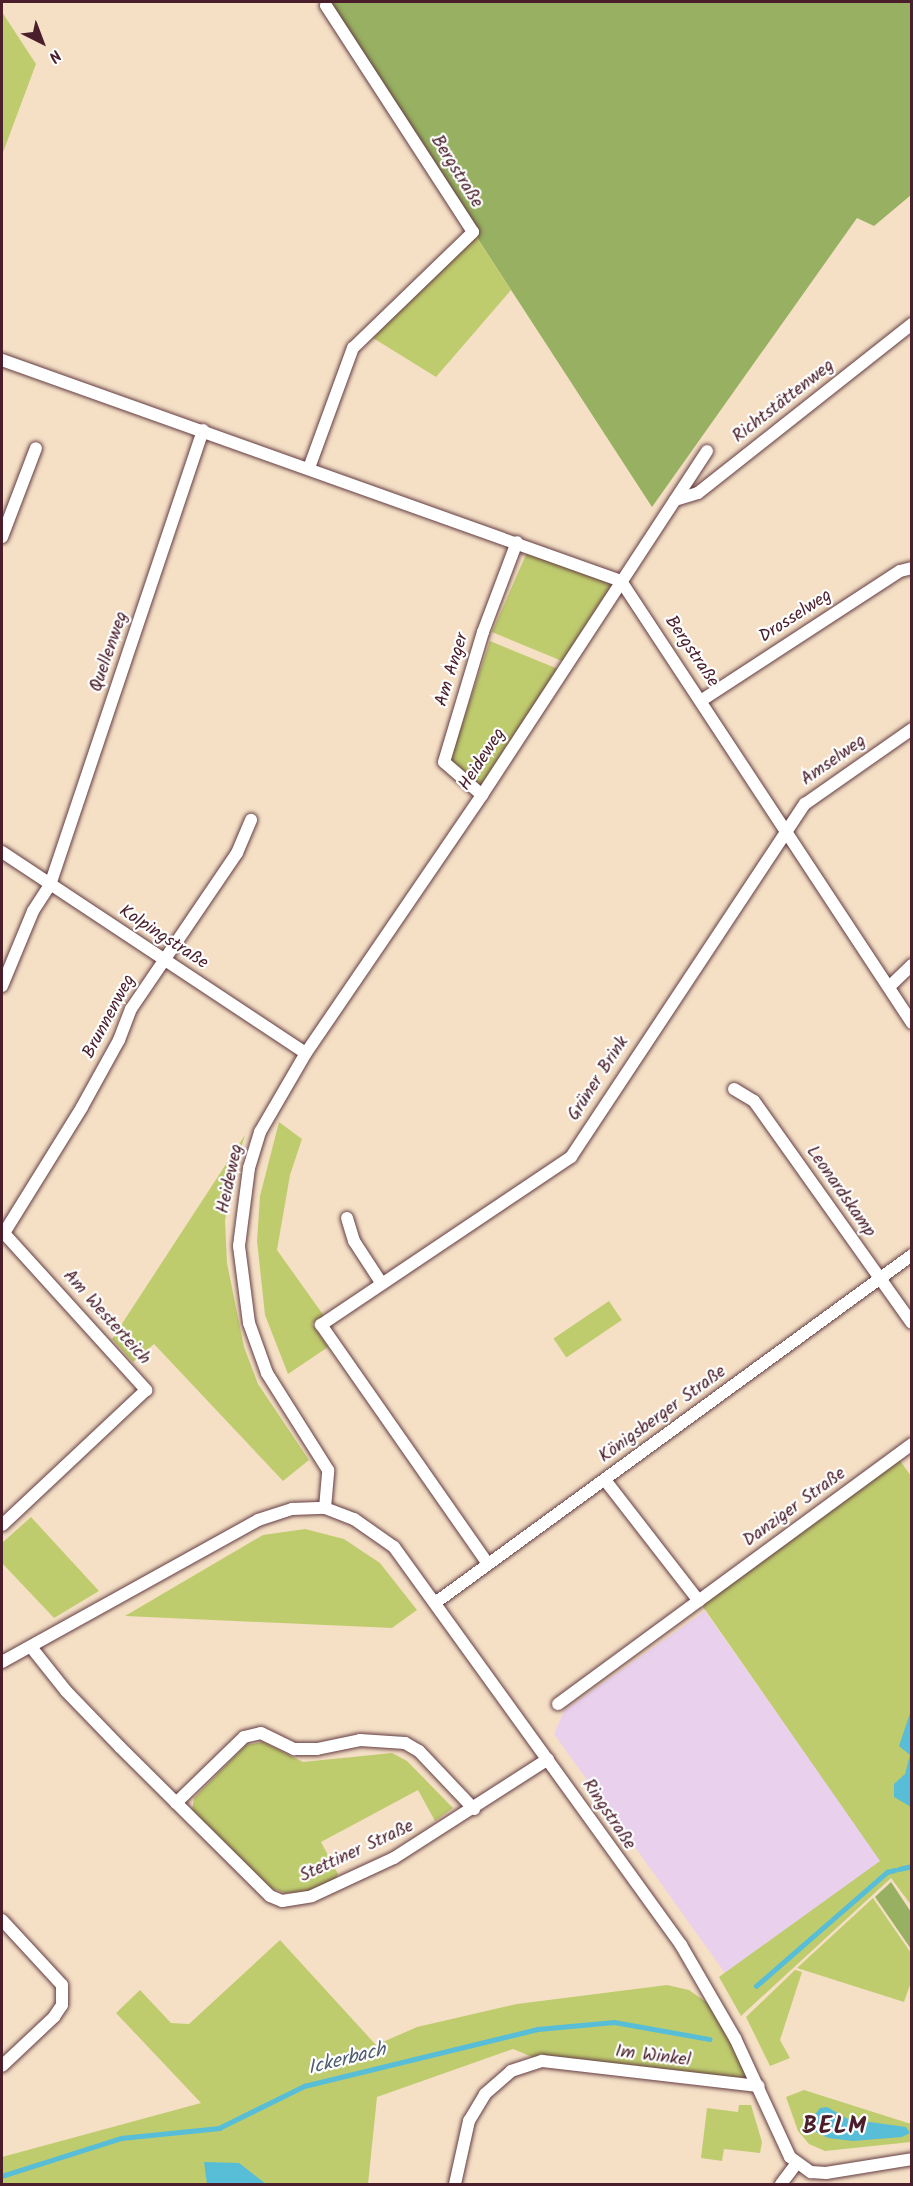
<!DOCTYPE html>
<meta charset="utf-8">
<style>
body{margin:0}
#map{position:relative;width:913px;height:2186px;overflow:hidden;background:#f5e0c6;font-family:Kalam,sans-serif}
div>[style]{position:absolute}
.built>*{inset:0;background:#e9d1ed}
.green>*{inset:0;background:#bfcc6e;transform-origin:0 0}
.forest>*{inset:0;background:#97b061}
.water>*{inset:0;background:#58bdd6}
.stream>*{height:4.5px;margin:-2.25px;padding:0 2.25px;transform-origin:2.25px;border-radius:2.25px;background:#58bdd6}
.roads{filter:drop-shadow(0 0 2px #643c42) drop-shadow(0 0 2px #643c42)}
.street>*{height:12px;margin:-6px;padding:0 6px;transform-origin:6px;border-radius:6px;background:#fff}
span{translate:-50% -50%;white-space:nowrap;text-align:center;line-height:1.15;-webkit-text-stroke:4.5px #fff;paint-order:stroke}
.street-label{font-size:18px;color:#4a1f2b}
.water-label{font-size:20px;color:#505e6f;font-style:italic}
.district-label{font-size:24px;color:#4a1f2b;font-weight:700;letter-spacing:1.5px}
.frame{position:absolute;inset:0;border:3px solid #4a1f2b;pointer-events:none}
.north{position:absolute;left:12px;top:12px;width:60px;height:60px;-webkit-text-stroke:4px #fff;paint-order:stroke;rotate:138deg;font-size:16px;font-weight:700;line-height:24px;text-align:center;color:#4a1f2b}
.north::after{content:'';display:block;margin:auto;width:21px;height:27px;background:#4a1f2b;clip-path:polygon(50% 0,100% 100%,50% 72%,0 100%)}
</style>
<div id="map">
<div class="built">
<i style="clip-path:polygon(705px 1611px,881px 1861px,725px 1973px,554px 1734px,564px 1711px)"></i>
</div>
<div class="green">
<i style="clip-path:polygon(2px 12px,36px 64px,2px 155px)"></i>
<i style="clip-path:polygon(473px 232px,511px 290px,436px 377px,373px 338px)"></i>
<i style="clip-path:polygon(528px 550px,613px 583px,562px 661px,492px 632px)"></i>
<i style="clip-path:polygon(490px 641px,558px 669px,480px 788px,449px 763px)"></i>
<i style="clip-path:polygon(279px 1122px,302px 1139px,290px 1175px,277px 1250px,324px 1316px,312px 1324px,328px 1347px,288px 1374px,265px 1315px,257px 1241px,260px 1196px)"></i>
<i style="clip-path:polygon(245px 1135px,232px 1177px,225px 1221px,227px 1263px,244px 1347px,258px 1384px,309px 1460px,283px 1481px,154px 1344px,133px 1362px,112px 1339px)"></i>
<i style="left:609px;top:1301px;width:23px;height:67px;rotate:56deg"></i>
<i style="clip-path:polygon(896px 1455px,911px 1476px,911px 1905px,891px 1878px,741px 2016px,719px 1977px,880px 1861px,699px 1601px)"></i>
<i style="clip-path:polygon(31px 1517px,99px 1591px,54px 1618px,2px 1563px,2px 1543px)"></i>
<i style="clip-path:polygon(305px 1529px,344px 1539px,380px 1563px,417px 1610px,392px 1628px,125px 1616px,263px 1535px)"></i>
<i style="clip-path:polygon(263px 1742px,303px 1762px,392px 1753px,407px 1761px,453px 1808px,435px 1821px,418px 1790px,321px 1842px,338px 1874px,335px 1880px,309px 1892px,286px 1893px,271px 1888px,192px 1811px,194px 1798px,246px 1745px)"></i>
<i style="clip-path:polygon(873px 1898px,911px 1953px,911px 1982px,904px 2002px,797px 1968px)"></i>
<i style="clip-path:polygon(280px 1940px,376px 2045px,417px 2027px,517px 2004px,667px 1985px,689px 1990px,723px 2014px,759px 2086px,542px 2061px,513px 2049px,377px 2097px,368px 2184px,2px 2184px,2px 2157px,201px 2103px,116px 2013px,140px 1990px,171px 2023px,189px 2024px)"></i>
<i style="clip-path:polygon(795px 1970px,802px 1972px,780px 2040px,790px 2058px,770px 2066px,746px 2017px)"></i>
<i style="clip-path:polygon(804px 2090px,911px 2124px,911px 2142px,825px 2151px,809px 2144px,798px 2131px,786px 2097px)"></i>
<i style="clip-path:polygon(739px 2105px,751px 2105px,762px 2142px,760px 2153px,724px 2149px,722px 2161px,701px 2158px,707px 2108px,738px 2112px)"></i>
</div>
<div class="forest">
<i style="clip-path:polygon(324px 2px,911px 2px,911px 195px,874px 226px,857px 218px,652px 507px)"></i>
<i style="clip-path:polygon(891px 1882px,911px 1912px,911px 1949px,875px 1897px)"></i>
</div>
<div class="water">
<i style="clip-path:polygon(911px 1710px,911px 1807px,894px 1797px,894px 1784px,905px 1774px,910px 1755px,899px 1746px)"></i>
<i style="clip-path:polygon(827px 2107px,848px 2119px,906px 2127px,910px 2133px,902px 2137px,853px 2141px,828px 2138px,816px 2132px,813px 2117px,820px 2108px)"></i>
<i style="clip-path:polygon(204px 2162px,239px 2163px,266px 2184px,207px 2184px)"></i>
</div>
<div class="stream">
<i style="left:899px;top:1869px;width:13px;rotate:-13deg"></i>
<i style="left:756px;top:1986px;width:174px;rotate:-41deg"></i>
<i style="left:887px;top:1872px;width:8px;rotate:-14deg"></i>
<i style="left:2px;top:2176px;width:125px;rotate:-17.7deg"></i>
<i style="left:121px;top:2138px;width:99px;rotate:-5.8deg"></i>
<i style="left:219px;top:2128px;width:95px;rotate:-26.3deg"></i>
<i style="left:304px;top:2086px;width:241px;rotate:-13.7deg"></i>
<i style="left:538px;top:2029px;width:76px;rotate:-5.3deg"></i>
<i style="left:614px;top:2022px;width:97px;rotate:10.1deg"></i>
</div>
<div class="roads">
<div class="street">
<i style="left:2px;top:360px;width:657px;rotate:19.65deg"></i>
<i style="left:621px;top:581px;width:529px;rotate:56.64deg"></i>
<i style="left:309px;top:468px;width:128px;rotate:-69.9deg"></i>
<i style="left:353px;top:348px;width:167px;rotate:-44deg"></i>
<i style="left:473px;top:232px;width:270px;rotate:-123deg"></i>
<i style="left:675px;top:500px;width:24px;rotate:-17deg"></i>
<i style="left:698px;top:493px;width:273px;rotate:-38.3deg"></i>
<i style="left:2px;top:537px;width:95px;rotate:-69.1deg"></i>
<i style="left:702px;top:700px;width:236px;rotate:-33.1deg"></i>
<i style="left:900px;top:571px;width:12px;rotate:-14deg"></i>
<i style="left:482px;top:795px;width:50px;rotate:-139deg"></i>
<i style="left:444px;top:762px;width:136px;rotate:-73.3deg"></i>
<i style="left:483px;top:632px;width:96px;rotate:-69.3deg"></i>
<i style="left:2px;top:852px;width:364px;rotate:33.5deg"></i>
<i style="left:2px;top:986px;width:81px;rotate:-67.5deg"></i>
<i style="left:33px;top:911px;width:31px;rotate:-57deg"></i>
<i style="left:50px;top:885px;width:480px;rotate:-71.4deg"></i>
<i style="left:889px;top:987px;width:32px;rotate:-44deg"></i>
<i style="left:734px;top:1089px;width:23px;rotate:31deg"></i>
<i style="left:754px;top:1101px;width:272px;rotate:54.6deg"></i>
<i style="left:347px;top:1218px;width:24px;rotate:73deg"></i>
<i style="left:354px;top:1241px;width:51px;rotate:56.9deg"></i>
<i style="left:2px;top:1231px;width:215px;rotate:47.8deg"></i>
<i style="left:146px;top:1390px;width:197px;rotate:136.8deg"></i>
<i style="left:4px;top:1233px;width:148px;rotate:-58.2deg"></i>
<i style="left:82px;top:1107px;width:77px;rotate:-61.1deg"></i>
<i style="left:119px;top:1040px;width:33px;rotate:-69deg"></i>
<i style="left:131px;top:1009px;width:189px;rotate:-55.8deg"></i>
<i style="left:237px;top:853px;width:36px;rotate:-67deg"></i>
<i style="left:605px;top:1480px;width:153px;rotate:52.2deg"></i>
<i style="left:325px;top:1508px;width:38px;rotate:-85deg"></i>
<i style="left:328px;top:1470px;width:115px;rotate:-122.2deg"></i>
<i style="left:267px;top:1373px;width:53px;rotate:-109.8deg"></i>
<i style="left:249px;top:1323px;width:78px;rotate:-97.4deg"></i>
<i style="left:239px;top:1246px;width:79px;rotate:-82.7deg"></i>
<i style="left:249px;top:1168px;width:38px;rotate:-73deg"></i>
<i style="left:260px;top:1132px;width:91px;rotate:-59.8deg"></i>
<i style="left:306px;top:1053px;width:312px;rotate:-55.7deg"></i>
<i style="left:482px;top:795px;width:411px;rotate:-56.8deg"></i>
<i style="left:488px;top:1564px;width:292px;rotate:-124.9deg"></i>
<i style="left:321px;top:1325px;width:301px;rotate:-33.9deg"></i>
<i style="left:571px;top:1157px;width:424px;rotate:-56.5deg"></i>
<i style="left:805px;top:804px;width:131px;rotate:-35deg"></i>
<i style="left:435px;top:1603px;width:590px;rotate:-36.11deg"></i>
<i style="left:31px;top:1647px;width:56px;rotate:51.5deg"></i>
<i style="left:66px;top:1691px;width:78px;rotate:46deg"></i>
<i style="left:120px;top:1747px;width:211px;rotate:44.8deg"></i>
<i style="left:270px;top:1896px;width:13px;rotate:23deg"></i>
<i style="left:282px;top:1901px;width:30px;rotate:-9deg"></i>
<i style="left:312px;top:1896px;width:90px;rotate:-24.9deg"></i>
<i style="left:394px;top:1858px;width:183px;rotate:-32.7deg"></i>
<i style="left:2px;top:1662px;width:293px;rotate:-29deg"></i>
<i style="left:258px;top:1520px;width:36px;rotate:-18deg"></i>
<i style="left:292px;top:1509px;width:33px;rotate:-2deg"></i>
<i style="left:325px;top:1508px;width:31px;rotate:21deg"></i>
<i style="left:354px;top:1519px;width:49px;rotate:35deg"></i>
<i style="left:394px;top:1547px;width:491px;rotate:54.2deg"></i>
<i style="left:681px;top:1945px;width:108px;rotate:59.9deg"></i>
<i style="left:735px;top:2038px;width:131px;rotate:65.2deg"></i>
<i style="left:790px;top:2157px;width:26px;rotate:36deg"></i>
<i style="left:811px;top:2172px;width:15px;rotate:4deg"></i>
<i style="left:826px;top:2173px;width:87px;rotate:-9.2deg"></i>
<i style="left:558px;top:1704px;width:439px;rotate:-36.3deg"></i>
<i style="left:176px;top:1803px;width:95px;rotate:-44.1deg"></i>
<i style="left:244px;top:1737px;width:17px;rotate:-13deg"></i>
<i style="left:261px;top:1733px;width:37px;rotate:26deg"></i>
<i style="left:294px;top:1749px;width:23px"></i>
<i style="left:317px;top:1749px;width:44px;rotate:-11.8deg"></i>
<i style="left:360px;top:1740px;width:45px;rotate:3.8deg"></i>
<i style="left:405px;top:1743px;width:16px;rotate:30deg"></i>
<i style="left:419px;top:1751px;width:80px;rotate:46.5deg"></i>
<i style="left:2px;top:1920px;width:88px;rotate:47.3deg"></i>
<i style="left:62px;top:1985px;width:20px;rotate:90deg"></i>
<i style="left:62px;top:2005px;width:14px;rotate:124deg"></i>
<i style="left:54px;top:2017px;width:71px;rotate:136.7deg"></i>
<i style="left:455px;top:2184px;width:65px;rotate:-77.5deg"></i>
<i style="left:469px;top:2121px;width:31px;rotate:-59deg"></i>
<i style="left:485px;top:2094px;width:35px;rotate:-41deg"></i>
<i style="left:511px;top:2071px;width:33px;rotate:-18deg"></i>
<i style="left:542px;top:2061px;width:218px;rotate:6.6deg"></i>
<i style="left:781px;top:2184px;width:25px;rotate:-53deg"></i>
</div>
</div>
<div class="street-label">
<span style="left:456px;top:172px;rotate:58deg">Bergstraße</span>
<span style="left:784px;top:402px;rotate:-38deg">Richtstättenweg</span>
<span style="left:796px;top:617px;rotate:-33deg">Drosselweg</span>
<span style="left:110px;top:652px;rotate:-71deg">Quellenweg</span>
<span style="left:691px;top:652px;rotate:56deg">Bergstraße</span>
<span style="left:453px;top:670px;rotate:-73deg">Am Anger</span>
<span style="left:483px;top:760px;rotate:-57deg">Heideweg</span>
<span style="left:834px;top:761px;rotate:-35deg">Amselweg</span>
<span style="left:163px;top:938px;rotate:33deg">Kolpingstraße</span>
<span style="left:110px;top:1017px;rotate:-62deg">Brunnenweg</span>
<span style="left:599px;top:1079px;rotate:-57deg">Grüner Brink</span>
<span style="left:231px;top:1179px;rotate:-78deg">Heideweg</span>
<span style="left:840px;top:1192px;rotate:55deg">Leonardskamp</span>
<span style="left:106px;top:1318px;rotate:48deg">Am Westerteich</span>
<span style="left:663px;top:1415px;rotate:-36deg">Königsberger Straße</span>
<span style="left:795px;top:1508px;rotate:-36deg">Danziger Straße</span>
<span style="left:608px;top:1815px;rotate:56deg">Ringstraße</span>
<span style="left:357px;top:1852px;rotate:-25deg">Stettiner Straße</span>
<span style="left:653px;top:2057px;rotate:7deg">Im Winkel</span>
</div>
<div class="water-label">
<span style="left:347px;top:2060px;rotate:-14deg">Ickerbach</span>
</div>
<div class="district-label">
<span style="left:835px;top:2127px">BELM</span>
</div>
<div class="frame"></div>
<div class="north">N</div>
</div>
